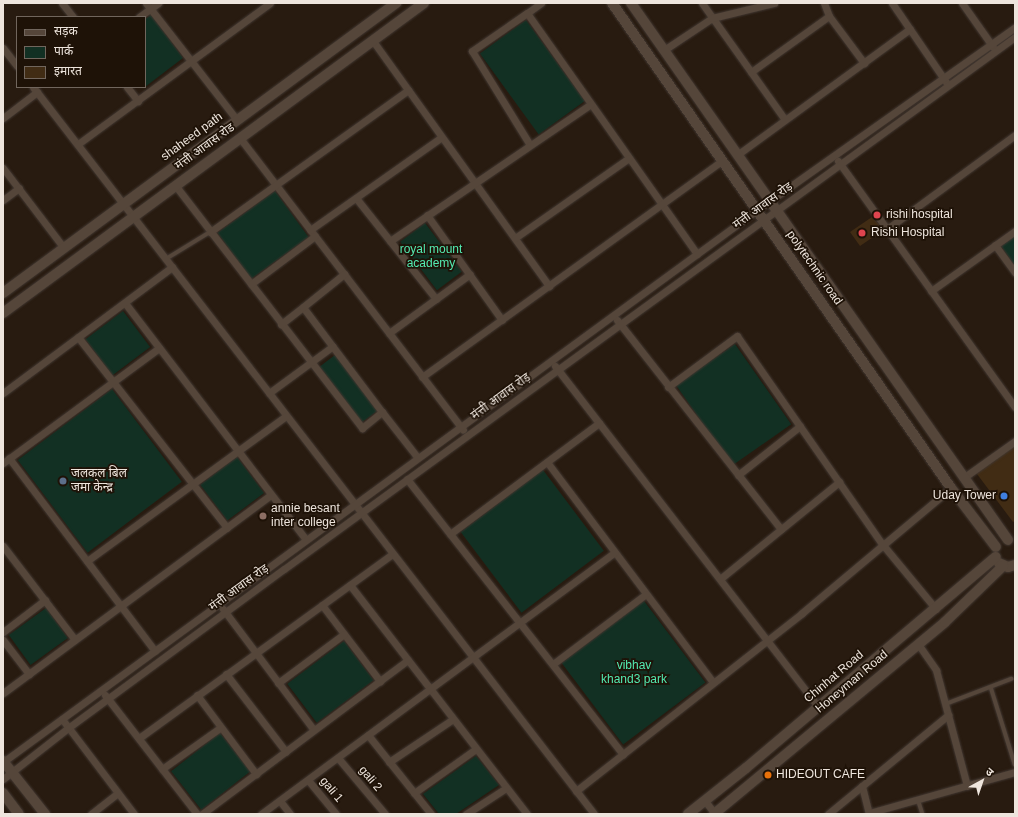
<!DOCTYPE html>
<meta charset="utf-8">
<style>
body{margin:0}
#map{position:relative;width:1018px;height:817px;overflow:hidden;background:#281b10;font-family:Helvetica,"Noto Sans Devanagari",sans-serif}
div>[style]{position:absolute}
.green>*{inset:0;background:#123023;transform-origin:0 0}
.building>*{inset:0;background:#412c14}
.roads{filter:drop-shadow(0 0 1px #413731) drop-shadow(0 0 1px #413731)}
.lane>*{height:3.5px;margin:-1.75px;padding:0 1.75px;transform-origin:1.75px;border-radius:1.75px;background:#55463a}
.street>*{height:7px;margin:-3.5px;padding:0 3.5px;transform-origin:3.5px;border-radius:3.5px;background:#55463a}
.secondary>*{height:10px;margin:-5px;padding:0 5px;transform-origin:5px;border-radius:5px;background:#55463a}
.dots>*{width:11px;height:11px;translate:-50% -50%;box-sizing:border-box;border:2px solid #1e1207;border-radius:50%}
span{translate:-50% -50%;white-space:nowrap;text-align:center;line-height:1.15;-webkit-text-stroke:3.5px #1e1207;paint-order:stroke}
.street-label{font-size:12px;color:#eee5dd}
.poi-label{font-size:12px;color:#eee5dd}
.left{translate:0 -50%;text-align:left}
.right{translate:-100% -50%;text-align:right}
.park-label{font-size:12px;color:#53eab1}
.frame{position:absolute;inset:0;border:4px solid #eee5dd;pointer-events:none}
.legend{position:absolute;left:16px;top:16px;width:130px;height:72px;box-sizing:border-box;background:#1e1207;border:1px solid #71665d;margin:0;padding:5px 7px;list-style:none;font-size:12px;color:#eee5dd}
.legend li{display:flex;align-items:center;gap:8px;height:20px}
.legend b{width:20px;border:1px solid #71665d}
.north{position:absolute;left:962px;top:761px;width:40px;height:40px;-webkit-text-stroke:3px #1e1207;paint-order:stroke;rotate:40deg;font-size:11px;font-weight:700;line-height:16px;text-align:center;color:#eee5dd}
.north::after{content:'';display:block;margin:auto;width:14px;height:18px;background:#eee5dd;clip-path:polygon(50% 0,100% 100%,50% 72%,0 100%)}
</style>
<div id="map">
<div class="green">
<i style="clip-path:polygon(151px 15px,183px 58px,145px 87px,145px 19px)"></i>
<i style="left:526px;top:20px;width:100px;height:57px;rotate:54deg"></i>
<i style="left:275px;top:191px;width:57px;height:71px;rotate:54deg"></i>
<i style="left:425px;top:223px;width:61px;height:31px;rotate:53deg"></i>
<i style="clip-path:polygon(1015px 236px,1015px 266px,1001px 246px)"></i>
<i style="left:123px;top:311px;width:45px;height:47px;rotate:53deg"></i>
<i style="left:735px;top:344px;width:98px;height:72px;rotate:55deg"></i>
<i style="left:335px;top:355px;width:70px;height:19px;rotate:53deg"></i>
<i style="left:112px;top:389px;width:116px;height:118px;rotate:53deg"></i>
<i style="left:237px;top:457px;width:45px;height:46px;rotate:53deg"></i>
<i style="left:543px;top:470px;width:101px;height:103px;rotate:53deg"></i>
<i style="left:644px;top:601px;width:102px;height:103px;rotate:53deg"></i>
<i style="left:46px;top:608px;width:37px;height:46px;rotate:54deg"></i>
<i style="left:344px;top:641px;width:49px;height:71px;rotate:53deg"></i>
<i style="left:220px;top:733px;width:49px;height:62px;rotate:52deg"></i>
<i style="clip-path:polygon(476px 756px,499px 785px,456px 814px,439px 814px,423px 794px)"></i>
</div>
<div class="building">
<i style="clip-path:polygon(872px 217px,881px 226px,879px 228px,882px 231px,860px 246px,850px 232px)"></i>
<i style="clip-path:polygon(1015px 441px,1015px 521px,1013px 522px,974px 470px)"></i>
</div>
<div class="roads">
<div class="lane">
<i style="left:166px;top:259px;width:52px;rotate:-31.5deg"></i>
<i style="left:991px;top:687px;width:81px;rotate:72.7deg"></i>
<i style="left:946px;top:704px;width:70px;rotate:-21deg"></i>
<i style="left:918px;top:799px;width:16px;rotate:72deg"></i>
</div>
<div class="street">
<i style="left:62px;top:3px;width:18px;rotate:52deg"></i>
<i style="left:146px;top:3px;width:148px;rotate:52.1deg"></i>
<i style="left:541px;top:3px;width:17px;rotate:144deg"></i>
<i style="left:527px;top:13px;width:295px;rotate:54.8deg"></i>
<i style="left:702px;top:3px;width:143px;rotate:54.6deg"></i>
<i style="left:824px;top:3px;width:14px;rotate:69deg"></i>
<i style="left:829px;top:16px;width:59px;rotate:53.3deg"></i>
<i style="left:892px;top:3px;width:96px;rotate:55.6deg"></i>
<i style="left:962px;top:3px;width:54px;rotate:54.8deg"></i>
<i style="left:527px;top:13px;width:67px;rotate:145.4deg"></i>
<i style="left:472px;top:51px;width:110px;rotate:58.3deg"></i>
<i style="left:139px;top:17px;width:24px;rotate:-36deg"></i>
<i style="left:373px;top:41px;width:302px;rotate:54.3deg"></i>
<i style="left:3px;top:48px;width:23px;rotate:52deg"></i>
<i style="left:664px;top:50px;width:58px;rotate:-33.7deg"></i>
<i style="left:712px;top:18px;width:64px;rotate:-13.6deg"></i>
<i style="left:751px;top:72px;width:96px;rotate:-35.7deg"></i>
<i style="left:33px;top:87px;width:918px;rotate:52.34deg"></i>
<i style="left:127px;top:87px;width:18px;rotate:52deg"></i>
<i style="left:3px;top:118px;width:43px;rotate:-37.4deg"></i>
<i style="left:240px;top:138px;width:367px;rotate:52.6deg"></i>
<i style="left:78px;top:144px;width:238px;rotate:-36.3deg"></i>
<i style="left:737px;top:155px;width:214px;rotate:-36.1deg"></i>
<i style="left:838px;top:161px;width:303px;rotate:54.3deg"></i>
<i style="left:3px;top:168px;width:101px;rotate:52.7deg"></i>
<i style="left:175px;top:185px;width:307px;rotate:52.4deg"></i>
<i style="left:362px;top:428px;width:26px;rotate:-39deg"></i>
<i style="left:382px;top:412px;width:131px;rotate:-127deg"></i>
<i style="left:303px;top:307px;width:28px;rotate:142deg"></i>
<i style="left:356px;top:198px;width:129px;rotate:51.6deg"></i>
<i style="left:3px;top:200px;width:20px;rotate:-37deg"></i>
<i style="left:427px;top:215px;width:129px;rotate:54.5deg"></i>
<i style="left:887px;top:229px;width:159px;rotate:-36.3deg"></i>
<i style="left:310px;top:230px;width:161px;rotate:-35.2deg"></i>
<i style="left:210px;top:232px;width:244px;rotate:-35.6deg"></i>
<i style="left:515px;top:238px;width:139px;rotate:-35.1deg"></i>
<i style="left:390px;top:241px;width:243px;rotate:-34.3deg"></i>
<i style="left:995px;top:245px;width:34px;rotate:54deg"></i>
<i style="left:251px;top:284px;width:80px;rotate:-36.9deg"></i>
<i style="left:931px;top:291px;width:103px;rotate:-35.5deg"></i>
<i style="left:125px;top:303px;width:298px;rotate:52.6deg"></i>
<i style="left:303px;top:307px;width:53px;rotate:-38.8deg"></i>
<i style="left:617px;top:320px;width:266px;rotate:51.9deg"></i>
<i style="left:389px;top:333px;width:100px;rotate:-36.1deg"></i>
<i style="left:78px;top:337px;width:242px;rotate:52deg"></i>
<i style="left:555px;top:366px;width:431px;rotate:52.3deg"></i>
<i style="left:422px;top:377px;width:371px;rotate:-35.8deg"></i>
<i style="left:668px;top:387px;width:86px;rotate:-36.5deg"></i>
<i style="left:737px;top:336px;width:255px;rotate:55.1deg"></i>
<i style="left:883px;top:545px;width:83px;rotate:50.4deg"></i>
<i style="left:3px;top:393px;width:211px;rotate:-36.7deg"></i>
<i style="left:269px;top:393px;width:79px;rotate:-36.3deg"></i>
<i style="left:382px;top:412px;width:58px;rotate:52deg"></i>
<i style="left:9px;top:458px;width:242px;rotate:52.9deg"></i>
<i style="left:547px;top:462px;width:276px;rotate:53deg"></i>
<i style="left:3px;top:463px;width:194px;rotate:-36.4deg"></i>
<i style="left:738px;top:475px;width:79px;rotate:-38.3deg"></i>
<i style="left:963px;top:478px;width:64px;rotate:-35.4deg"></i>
<i style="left:407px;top:479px;width:350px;rotate:51.9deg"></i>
<i style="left:450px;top:534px;width:186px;rotate:-36.7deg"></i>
<i style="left:3px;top:546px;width:118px;rotate:52.5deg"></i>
<i style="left:87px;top:561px;width:246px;rotate:-36.1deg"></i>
<i style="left:720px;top:579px;width:154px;rotate:-39.2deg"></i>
<i style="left:350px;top:585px;width:289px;rotate:52.3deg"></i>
<i style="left:322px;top:605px;width:96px;rotate:52.7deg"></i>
<i style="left:223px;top:609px;width:151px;rotate:53.1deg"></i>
<i style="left:3px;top:632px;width:53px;rotate:-37.3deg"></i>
<i style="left:3px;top:640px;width:43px;rotate:52.6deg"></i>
<i style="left:918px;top:644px;width:32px;rotate:55deg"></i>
<i style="left:936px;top:670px;width:120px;rotate:75deg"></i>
<i style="left:553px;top:664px;width:116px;rotate:-37deg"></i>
<i style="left:226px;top:674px;width:98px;rotate:52.4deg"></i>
<i style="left:278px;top:683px;width:82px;rotate:-36.6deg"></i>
<i style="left:3px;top:693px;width:333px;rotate:-36.5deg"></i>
<i style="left:105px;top:695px;width:150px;rotate:52.3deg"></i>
<i style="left:197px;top:695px;width:99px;rotate:53.2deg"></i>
<i style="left:62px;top:719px;width:119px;rotate:52.8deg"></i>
<i style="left:368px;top:735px;width:101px;rotate:51.4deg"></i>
<i style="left:139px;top:738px;width:313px;rotate:-36deg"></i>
<i style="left:338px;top:758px;width:73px;rotate:50deg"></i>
<i style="left:3px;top:762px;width:934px;rotate:-36.21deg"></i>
<i style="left:757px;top:210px;width:316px;rotate:-35.3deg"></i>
<i style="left:389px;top:762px;width:77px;rotate:-33.9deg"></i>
<i style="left:162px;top:769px;width:72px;rotate:-35.4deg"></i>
<i style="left:3px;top:779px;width:83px;rotate:-38.1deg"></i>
<i style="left:68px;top:728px;width:268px;rotate:-36.4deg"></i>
<i style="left:284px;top:569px;width:904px;rotate:-36.05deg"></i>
<i style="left:308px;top:780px;width:44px;rotate:50.5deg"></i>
<i style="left:862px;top:786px;width:29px;rotate:76deg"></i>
<i style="left:576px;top:791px;width:288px;rotate:-38.2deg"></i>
<i style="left:802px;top:613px;width:194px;rotate:-40deg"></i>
<i style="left:414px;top:793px;width:76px;rotate:-35.4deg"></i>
<i style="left:280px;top:801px;width:16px;rotate:52deg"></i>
<i style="left:705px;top:801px;width:16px;rotate:52deg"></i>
<i style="left:869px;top:813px;width:152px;rotate:-15.7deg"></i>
<i style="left:91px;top:814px;width:34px;rotate:-38deg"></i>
<i style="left:202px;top:814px;width:257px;rotate:-36.8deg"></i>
<i style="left:261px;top:814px;width:440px;rotate:-36.5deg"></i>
<i style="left:466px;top:814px;width:48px;rotate:-33deg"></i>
<i style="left:828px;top:814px;width:156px;rotate:-39.5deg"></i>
</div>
<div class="secondary">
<i style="left:612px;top:3px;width:592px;rotate:55.05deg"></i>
<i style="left:951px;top:488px;width:74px;rotate:52.7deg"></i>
<i style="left:631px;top:3px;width:656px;rotate:54.93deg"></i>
<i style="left:3px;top:293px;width:489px;rotate:-36.4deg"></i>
<i style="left:3px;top:313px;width:523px;rotate:-36.37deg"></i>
<i style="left:999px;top:563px;width:10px;rotate:24deg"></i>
<i style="left:1008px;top:567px;width:7px;rotate:-16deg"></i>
<i style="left:3px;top:761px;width:68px;rotate:51.6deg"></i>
<i style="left:3px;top:793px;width:26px;rotate:53deg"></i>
<i style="left:688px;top:814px;width:74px;rotate:-38.4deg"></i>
<i style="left:746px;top:768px;width:327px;rotate:-40.2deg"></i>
<i style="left:714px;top:814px;width:300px;rotate:-39.7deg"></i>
<i style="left:945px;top:622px;width:81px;rotate:-44deg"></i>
</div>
</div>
<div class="dots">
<i style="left:877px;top:215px;background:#e0444e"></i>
<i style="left:862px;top:233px;background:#e0444e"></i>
<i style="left:63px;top:481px;background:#5c6f8a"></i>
<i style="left:1004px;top:496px;background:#3f7fe0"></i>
<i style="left:263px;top:516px;background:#8d6e63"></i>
<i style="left:768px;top:775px;background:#e8710a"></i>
</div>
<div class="street-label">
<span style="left:192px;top:137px;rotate:-36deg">shaheed path</span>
<span style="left:205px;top:147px;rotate:-36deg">मंत्ती आवास रोड</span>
<span style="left:763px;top:206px;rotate:-36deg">मंत्ती आवास रोड़</span>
<span style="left:814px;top:268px;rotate:55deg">polytechnic road</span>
<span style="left:501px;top:397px;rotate:-36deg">मंत्ती आवास रोड़</span>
<span style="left:239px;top:588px;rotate:-36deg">मंत्ती आवास रोड़</span>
<span style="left:834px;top:677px;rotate:-40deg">Chinhat Road</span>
<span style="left:852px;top:682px;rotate:-40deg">Honeyman Road</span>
<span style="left:370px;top:779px;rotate:50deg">gali 2</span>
<span style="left:331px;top:790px;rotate:50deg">gali 1</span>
</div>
<div class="poi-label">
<span class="left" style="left:886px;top:215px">rishi hospital</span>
<span class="left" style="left:871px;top:233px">Rishi Hospital</span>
<span class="left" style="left:71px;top:481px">जलकल बिल<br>जमा केन्द्र</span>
<span class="right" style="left:996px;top:496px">Uday Tower</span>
<span class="left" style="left:271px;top:516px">annie besant<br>inter college</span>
<span class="left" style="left:776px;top:775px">HIDEOUT CAFE</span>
</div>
<div class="park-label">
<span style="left:431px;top:257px">royal mount<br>academy</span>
<span style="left:634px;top:673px">vibhav<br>khand3 park</span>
</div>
<div class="frame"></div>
<ul class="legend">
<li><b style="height:5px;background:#55463a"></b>सड़क</li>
<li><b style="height:11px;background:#123023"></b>पार्क</li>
<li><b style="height:11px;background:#412c14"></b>इमारत</li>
</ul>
<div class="north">उ</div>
</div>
